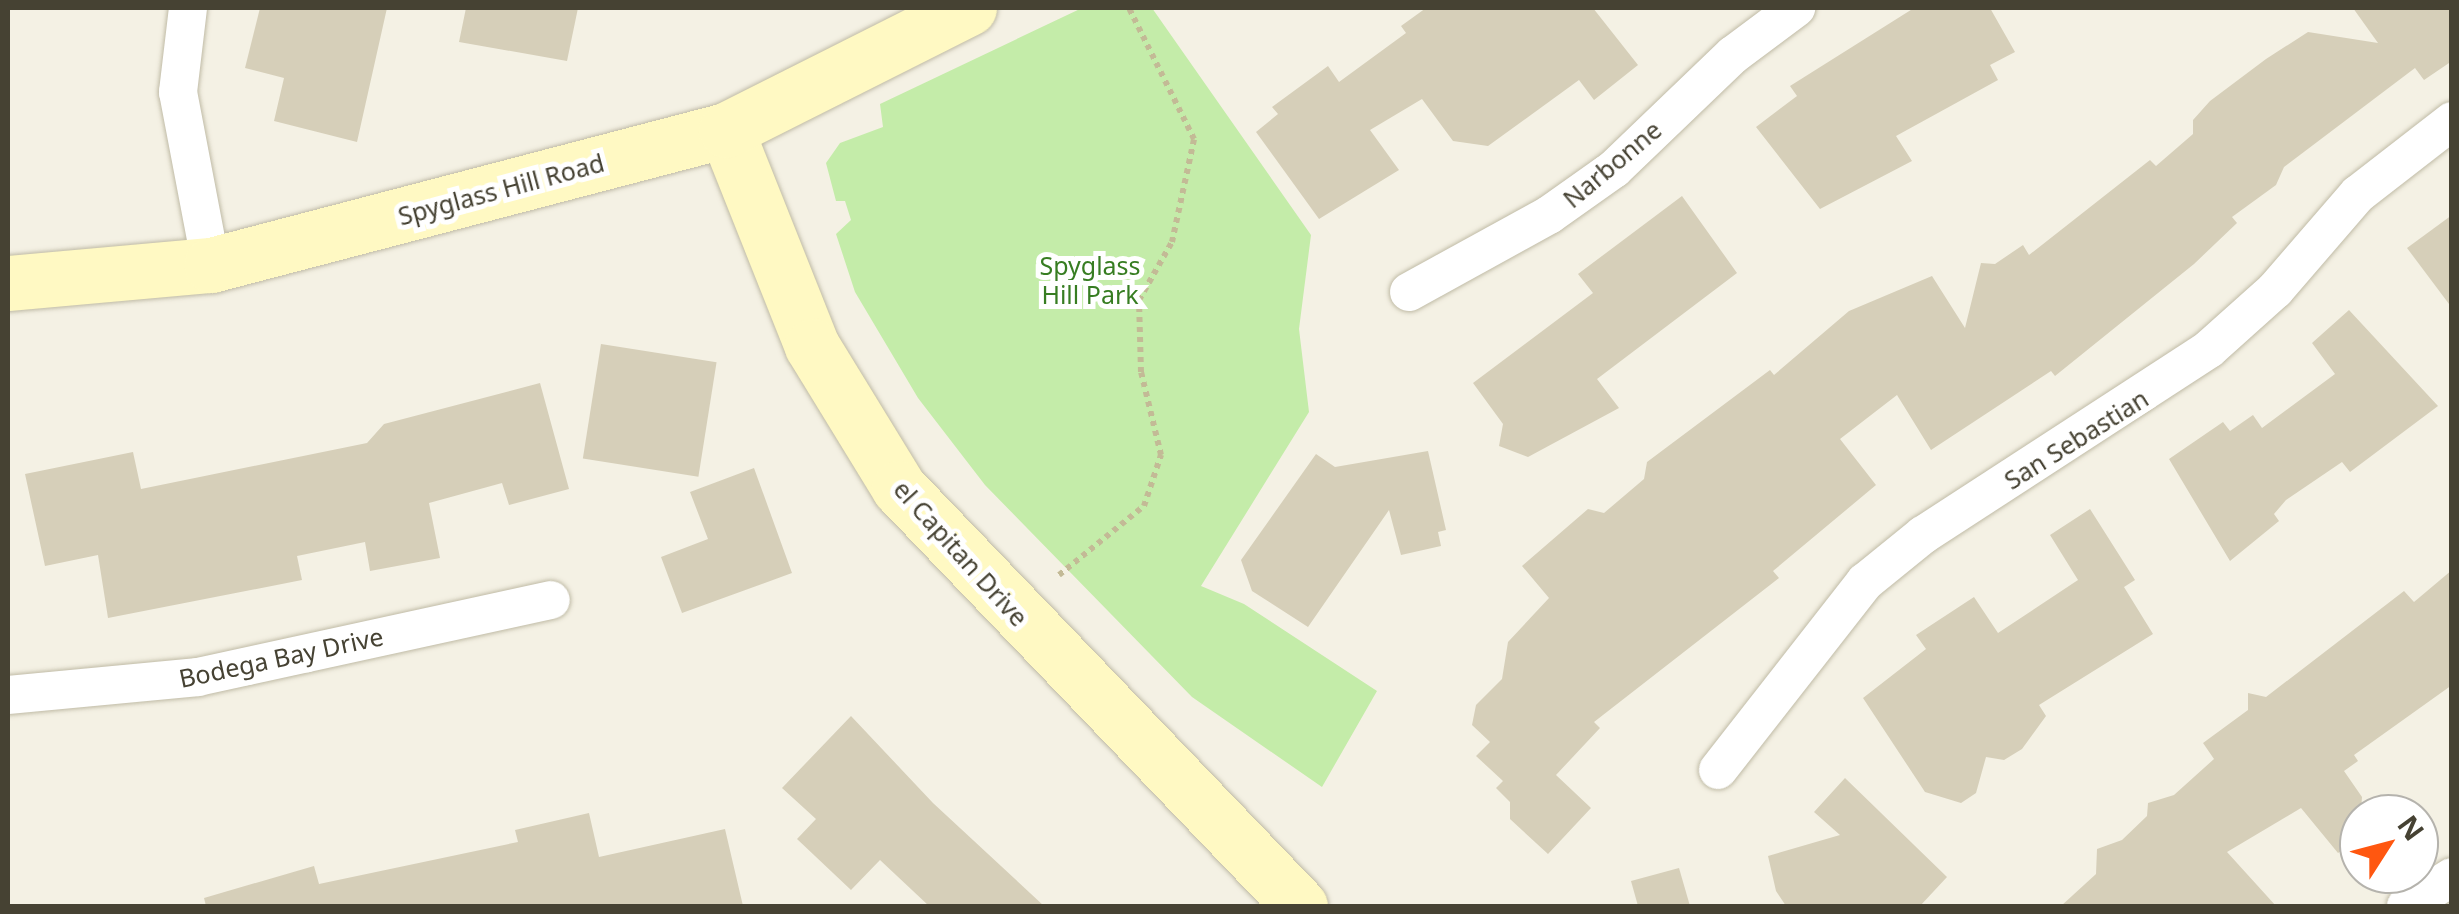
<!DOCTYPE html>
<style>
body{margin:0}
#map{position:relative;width:2459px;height:914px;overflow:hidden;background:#f4f1e4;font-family:"Noto Sans",sans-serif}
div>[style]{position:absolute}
.green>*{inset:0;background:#c4eca9}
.building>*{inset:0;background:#d6cfb9;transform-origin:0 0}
.path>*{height:6px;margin-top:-3px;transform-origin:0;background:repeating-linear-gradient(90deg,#c3ba96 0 5px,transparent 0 10px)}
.roads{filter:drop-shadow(0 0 2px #c0bba6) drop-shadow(0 0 2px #c0bba6)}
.street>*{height:38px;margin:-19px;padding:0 19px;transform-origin:19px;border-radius:19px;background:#fff}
.secondary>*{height:55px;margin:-27.5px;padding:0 27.5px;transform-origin:27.5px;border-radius:27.5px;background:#fff9c3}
span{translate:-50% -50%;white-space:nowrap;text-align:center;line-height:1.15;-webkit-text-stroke:10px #fff;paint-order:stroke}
.street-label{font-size:25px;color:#464233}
.park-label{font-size:25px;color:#377d22}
.frame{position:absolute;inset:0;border:10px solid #464233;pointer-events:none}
.north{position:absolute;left:2339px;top:794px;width:100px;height:100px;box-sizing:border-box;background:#fff;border:2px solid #b5b3ad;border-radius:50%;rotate:54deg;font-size:28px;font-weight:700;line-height:40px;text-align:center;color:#464233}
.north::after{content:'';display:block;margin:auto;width:35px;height:45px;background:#ff5710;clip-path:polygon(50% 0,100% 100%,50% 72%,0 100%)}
</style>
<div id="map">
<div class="green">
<i style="clip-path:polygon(1082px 8px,1152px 8px,1311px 235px,1299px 329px,1309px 412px,1201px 586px,1244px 604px,1377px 691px,1322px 787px,1192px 697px,985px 485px,918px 398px,855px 292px,836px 234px,851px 220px,845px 201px,836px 201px,826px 163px,840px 143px,883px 127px,880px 104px)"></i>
</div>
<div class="building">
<i style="clip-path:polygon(260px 8px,387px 8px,357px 142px,274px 121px,284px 78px,245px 68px)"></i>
<i style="clip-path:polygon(466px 8px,578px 8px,567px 61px,459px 42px)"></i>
<i style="clip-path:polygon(1426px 8px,1593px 8px,1638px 65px,1594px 100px,1579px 80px,1488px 146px,1453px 141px,1422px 99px,1370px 130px,1399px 170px,1319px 219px,1256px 132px,1278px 114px,1272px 107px,1328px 66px,1339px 82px,1406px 33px,1401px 26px)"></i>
<i style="clip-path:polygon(1914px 8px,1990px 8px,2015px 52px,1990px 65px,1998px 80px,1896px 136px,1912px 161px,1820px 209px,1756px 127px,1797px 96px,1790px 86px)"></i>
<i style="clip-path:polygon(2353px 8px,2452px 8px,2452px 61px,2424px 80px,2415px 68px,2284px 167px,2276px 185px,2232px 217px,2237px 223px,2194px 264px,2055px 376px,2051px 371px,1931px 450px,1897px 395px,1840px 439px,1876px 485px,1773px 571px,1779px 578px,1594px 722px,1600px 728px,1556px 775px,1591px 808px,1548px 854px,1510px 819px,1510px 802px,1496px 788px,1503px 781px,1476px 756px,1490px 742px,1472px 725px,1476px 705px,1502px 679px,1508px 642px,1549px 598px,1522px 566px,1588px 509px,1604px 513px,1644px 479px,1647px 462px,1770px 370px,1774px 375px,1849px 311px,1932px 276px,1965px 328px,1981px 263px,1995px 264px,2023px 245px,2029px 255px,2150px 160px,2156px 166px,2193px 134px,2193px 120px,2210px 101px,2266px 59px,2308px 32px,2378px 43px)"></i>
<i style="clip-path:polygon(1682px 196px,1737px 273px,1597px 379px,1619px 408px,1528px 457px,1499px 446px,1503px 424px,1473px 383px,1593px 293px,1578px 274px)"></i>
<i style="clip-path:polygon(2452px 215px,2452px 308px,2407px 248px)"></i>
<i style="clip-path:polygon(2349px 310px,2438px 406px,2350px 472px,2342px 462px,2286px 500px,2274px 514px,2279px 521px,2230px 561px,2169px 459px,2223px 422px,2230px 431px,2253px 415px,2262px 428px,2335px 374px,2312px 343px)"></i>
<i style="left:601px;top:344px;width:117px;height:116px;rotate:9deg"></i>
<i style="clip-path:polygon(540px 383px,569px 489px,509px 505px,502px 483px,429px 503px,440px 558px,370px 571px,365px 542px,297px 556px,302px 580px,108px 618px,98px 555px,45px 566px,25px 474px,133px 452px,141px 489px,367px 443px,384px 424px)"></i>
<i style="clip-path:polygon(1428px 451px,1446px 530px,1438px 532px,1441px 546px,1401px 555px,1389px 510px,1308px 627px,1252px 591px,1241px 560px,1316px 454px,1335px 467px)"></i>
<i style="clip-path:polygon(754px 468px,792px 573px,682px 613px,661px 557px,708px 539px,690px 492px)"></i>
<i style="clip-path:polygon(2090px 509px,2135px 580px,2124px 587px,2153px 634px,2039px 705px,2046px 716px,2022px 749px,2004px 760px,1986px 757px,1976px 793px,1961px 803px,1925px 792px,1863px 698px,1926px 649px,1916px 635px,1974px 597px,1998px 633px,2078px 580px,2050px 535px)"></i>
<i style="clip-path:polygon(2452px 570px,2452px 685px,2354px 755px,2358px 761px,2344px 771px,2362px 797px,2359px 838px,2338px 853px,2301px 808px,2227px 852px,2276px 906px,2061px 906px,2096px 874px,2097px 849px,2122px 840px,2147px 816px,2148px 803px,2174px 795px,2214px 759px,2203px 743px,2248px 710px,2248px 693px,2266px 697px,2404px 591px,2414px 602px)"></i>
<i style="clip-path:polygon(851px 716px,933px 803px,1044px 906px,929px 906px,880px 860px,851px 890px,797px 839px,816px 819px,782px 788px)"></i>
<i style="clip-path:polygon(1845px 778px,1947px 877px,1920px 906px,1786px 906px,1776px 891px,1768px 856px,1840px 835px,1814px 812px)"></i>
<i style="clip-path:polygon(589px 813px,599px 857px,725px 829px,743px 906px,206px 906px,204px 898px,314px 866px,319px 884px,518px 842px,515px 830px)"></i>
<i style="clip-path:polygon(1679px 868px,1690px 906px,1638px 906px,1631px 881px)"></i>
</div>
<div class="path">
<i style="left:1059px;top:575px;width:109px;rotate:-39.1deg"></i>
<i style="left:1144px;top:506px;width:54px;rotate:-71.6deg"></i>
<i style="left:1161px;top:455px;width:85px;rotate:-103.5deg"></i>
<i style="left:1141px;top:372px;width:72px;rotate:-91.6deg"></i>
<i style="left:1139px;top:300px;width:67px;rotate:-60.4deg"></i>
<i style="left:1172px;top:242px;width:105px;rotate:-77.9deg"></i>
<i style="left:1194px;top:139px;width:146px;rotate:-116.4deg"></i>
</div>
<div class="roads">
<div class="street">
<i style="left:188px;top:8px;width:85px;rotate:96.8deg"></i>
<i style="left:178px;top:92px;width:176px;rotate:79.2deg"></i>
<i style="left:1409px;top:292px;width:160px;rotate:-28.8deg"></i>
<i style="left:1549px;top:215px;width:80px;rotate:-35.3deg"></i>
<i style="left:1614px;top:169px;width:165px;rotate:-43.8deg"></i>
<i style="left:1733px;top:55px;width:79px;rotate:-36.7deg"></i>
<i style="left:8px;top:695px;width:191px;rotate:-5.4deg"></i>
<i style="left:198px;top:677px;width:361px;rotate:-12.3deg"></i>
<i style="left:1718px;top:770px;width:239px;rotate:-52deg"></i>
<i style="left:1865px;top:582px;width:75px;rotate:-39deg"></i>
<i style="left:1923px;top:535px;width:341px;rotate:-33deg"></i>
<i style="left:2209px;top:349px;width:89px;rotate:-41.8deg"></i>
<i style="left:2275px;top:290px;width:127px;rotate:-49.2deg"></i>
<i style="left:2358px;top:194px;width:119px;rotate:-37.8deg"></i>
<i style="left:2406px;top:906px;width:54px;rotate:-32.2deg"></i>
</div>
<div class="secondary">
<i style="left:726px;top:130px;width:232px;rotate:68.3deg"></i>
<i style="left:812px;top:346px;width:167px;rotate:58.5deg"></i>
<i style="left:899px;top:488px;width:579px;rotate:46.19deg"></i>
<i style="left:8px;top:283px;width:204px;rotate:-5.1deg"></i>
<i style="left:211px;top:265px;width:532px;rotate:-14.69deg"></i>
<i style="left:726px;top:130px;width:272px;rotate:-26.7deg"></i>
</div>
</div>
<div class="street-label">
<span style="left:1612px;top:164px;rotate:-40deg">Narbonne</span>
<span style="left:501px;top:189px;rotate:-15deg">Spyglass Hill Road</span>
<span style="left:2076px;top:439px;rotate:-32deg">San Sebastian</span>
<span style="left:961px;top:553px;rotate:48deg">el Capitan Drive</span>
<span style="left:281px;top:657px;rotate:-12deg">Bodega Bay Drive</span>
</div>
<div class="park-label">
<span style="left:1090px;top:280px">Spyglass<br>Hill Park</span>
</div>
<div class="frame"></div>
<div class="north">N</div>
</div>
